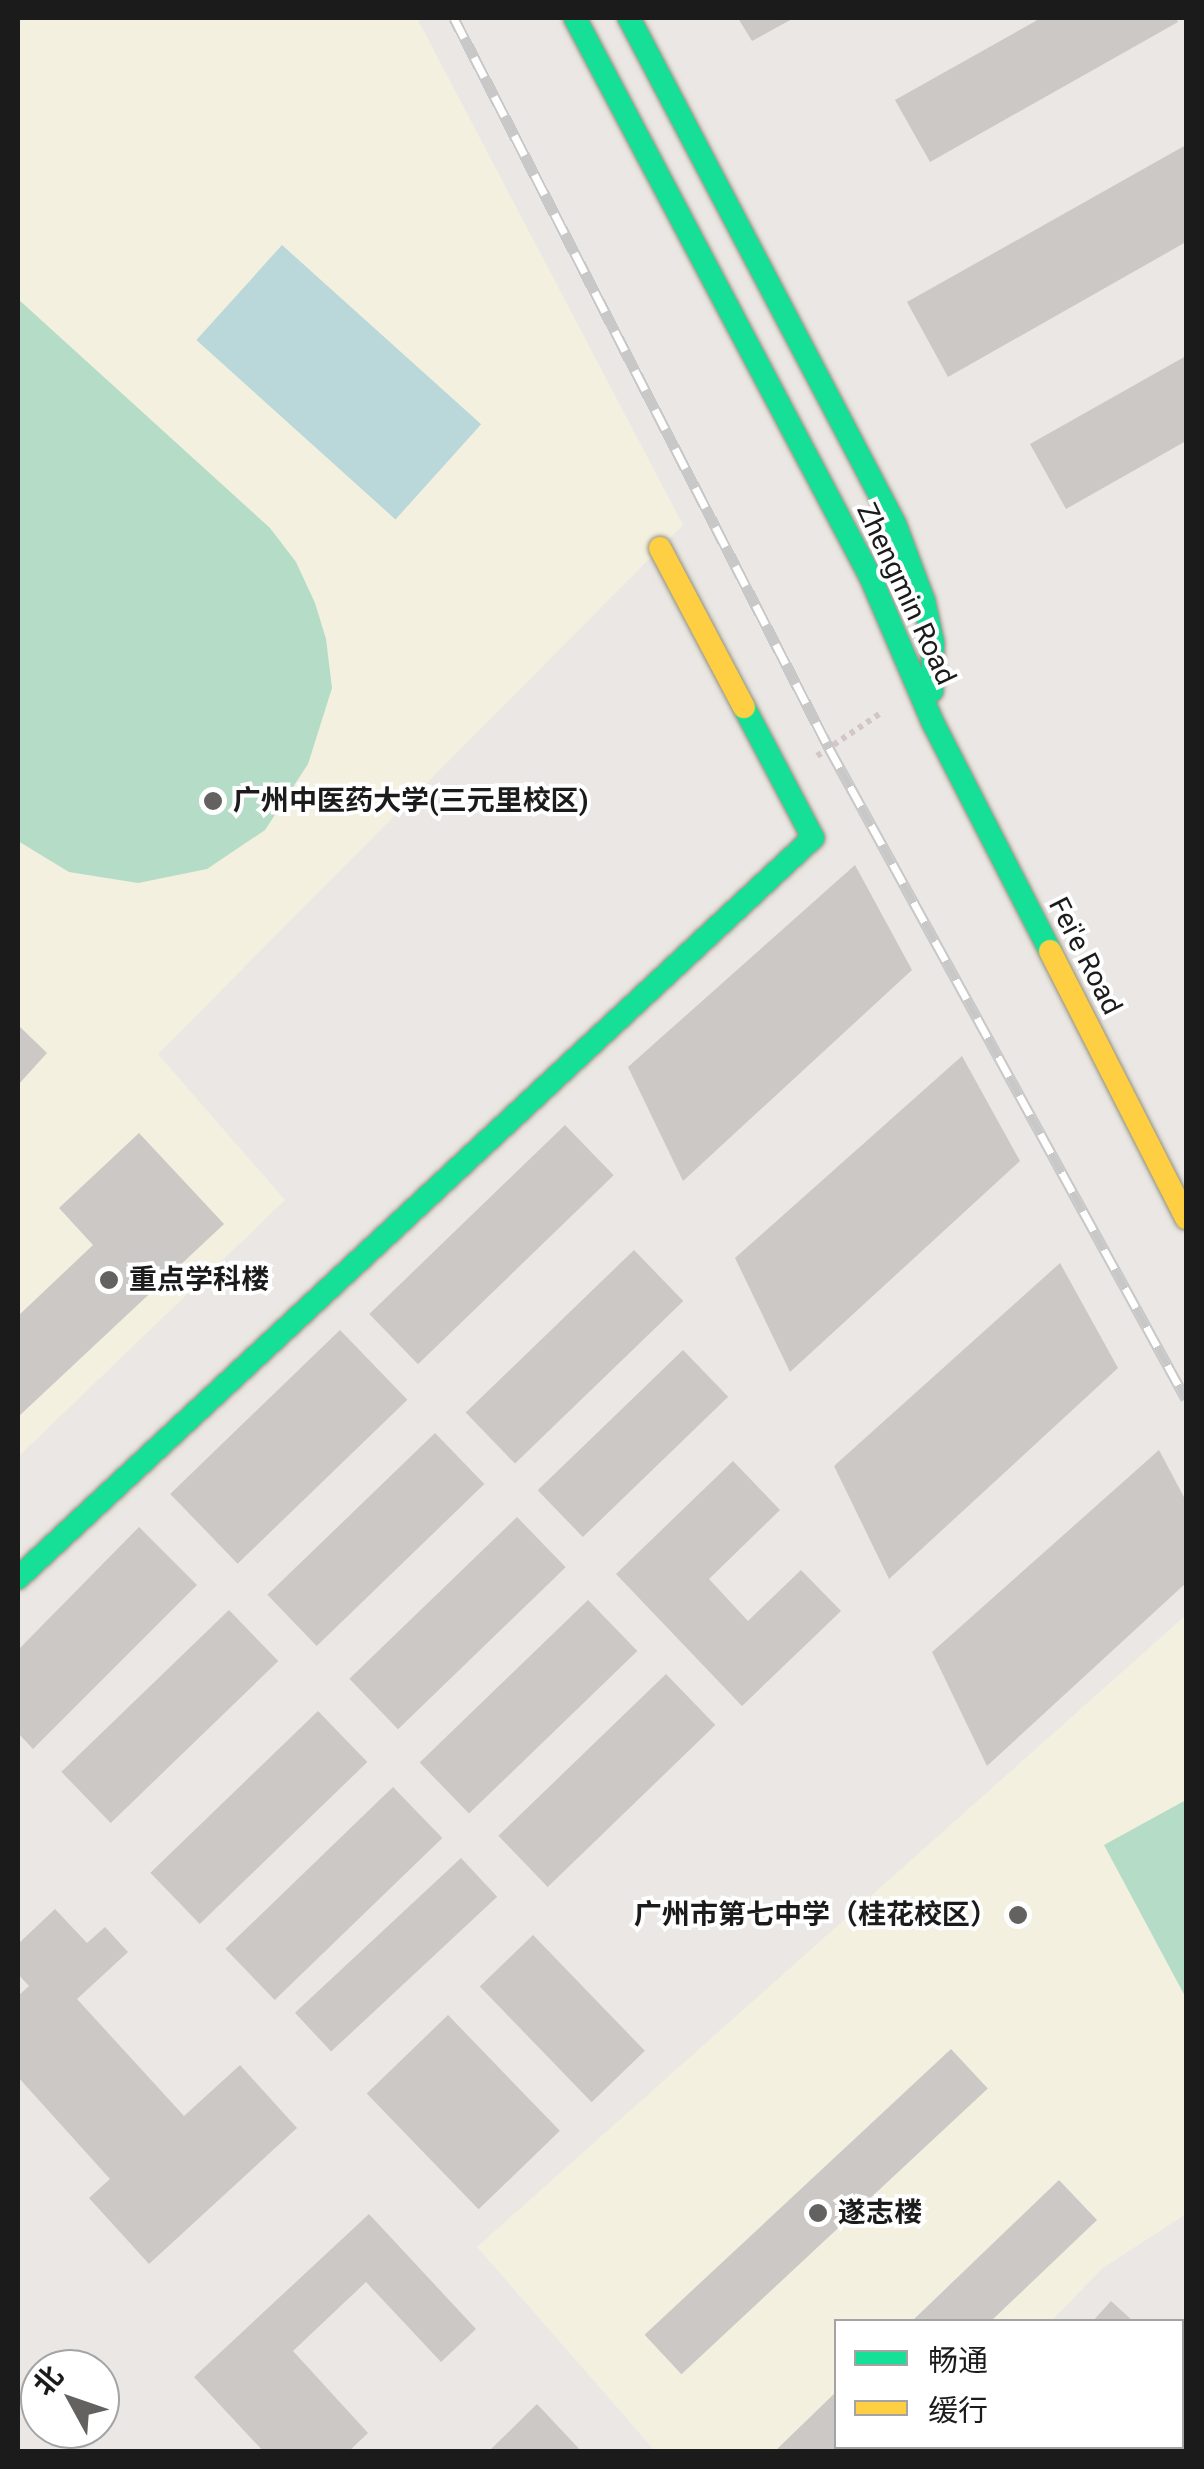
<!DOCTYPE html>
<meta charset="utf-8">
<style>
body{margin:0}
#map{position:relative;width:1204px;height:2469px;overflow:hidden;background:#eae7e4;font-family:Roboto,"Noto Sans SC",sans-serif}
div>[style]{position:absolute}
.education>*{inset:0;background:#f3f0e0}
.pitch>*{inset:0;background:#b4dcc6}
.water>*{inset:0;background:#bad7da;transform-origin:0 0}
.building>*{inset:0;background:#cbc8c5;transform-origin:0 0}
.path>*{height:6px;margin-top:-3px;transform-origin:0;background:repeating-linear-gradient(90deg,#d3c6c6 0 5px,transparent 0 10px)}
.roads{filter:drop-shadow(0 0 2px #91907f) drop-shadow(0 0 2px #91907f)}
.fast>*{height:22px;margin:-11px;padding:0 11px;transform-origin:11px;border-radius:11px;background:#16e098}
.slow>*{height:22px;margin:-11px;padding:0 11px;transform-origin:11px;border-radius:11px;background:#ffcf43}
.rail>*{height:11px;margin-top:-5.5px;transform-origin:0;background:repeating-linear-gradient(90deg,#fff 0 22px,#c9c8c8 0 44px);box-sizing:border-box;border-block:2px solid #c9c8c8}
.dots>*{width:28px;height:28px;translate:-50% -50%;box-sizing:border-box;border:5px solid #fff;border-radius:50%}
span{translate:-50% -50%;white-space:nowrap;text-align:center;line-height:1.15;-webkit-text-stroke:8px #fff;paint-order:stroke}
.street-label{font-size:28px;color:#1b1b1b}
.poi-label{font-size:28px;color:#1b1b1b;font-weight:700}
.left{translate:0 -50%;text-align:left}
.right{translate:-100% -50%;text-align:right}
.frame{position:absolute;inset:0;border:20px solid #1b1b1b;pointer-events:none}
.legend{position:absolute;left:834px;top:2319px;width:350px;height:130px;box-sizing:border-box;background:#fff;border:2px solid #a4a4a4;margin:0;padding:12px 18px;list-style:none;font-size:30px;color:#1b1b1b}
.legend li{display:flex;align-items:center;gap:20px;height:50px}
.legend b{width:50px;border:2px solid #a4a4a4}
.north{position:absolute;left:20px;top:2349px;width:100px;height:100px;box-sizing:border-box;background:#fff;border:2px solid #a4a4a4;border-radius:50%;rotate:310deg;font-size:28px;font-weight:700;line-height:40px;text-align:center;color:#1b1b1b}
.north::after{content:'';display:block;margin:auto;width:35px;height:45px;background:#636261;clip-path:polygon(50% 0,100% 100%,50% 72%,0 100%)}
</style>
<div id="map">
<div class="education">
<i style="clip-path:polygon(18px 18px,417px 18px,683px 525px,158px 1054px,285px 1200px,18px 1457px)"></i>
<i style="clip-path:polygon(1186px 1615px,1186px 2214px,1103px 2268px,1051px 2321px,836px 2322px,836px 2446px,929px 2447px,924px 2451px,655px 2451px,477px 2247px)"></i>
</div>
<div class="pitch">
<i style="clip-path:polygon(18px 299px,270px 528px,296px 562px,315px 603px,326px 639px,332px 688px,308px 764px,265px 830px,207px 869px,138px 883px,69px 872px,18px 841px)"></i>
<i style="clip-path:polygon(1186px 1800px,1186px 1998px,1104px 1845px)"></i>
</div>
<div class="water">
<i style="left:282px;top:245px;width:268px;height:128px;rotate:42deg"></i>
</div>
<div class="building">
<i style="clip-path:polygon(738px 18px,794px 18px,752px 41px)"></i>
<i style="clip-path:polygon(1041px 18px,1176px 18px,1178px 22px,930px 162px,895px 100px)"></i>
<i style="clip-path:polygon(1186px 145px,1186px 242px,948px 377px,907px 302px)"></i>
<i style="clip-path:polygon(1186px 356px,1186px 441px,1066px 509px,1030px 444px)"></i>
<i style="clip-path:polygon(855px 865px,912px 970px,683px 1181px,628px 1067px)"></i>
<i style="clip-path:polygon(18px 1025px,47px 1053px,18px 1085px)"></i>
<i style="clip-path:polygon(962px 1056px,1020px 1161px,790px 1372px,735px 1258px)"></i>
<i style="left:565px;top:1125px;width:70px;height:272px;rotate:46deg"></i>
<i style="clip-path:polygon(139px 1133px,224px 1224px,18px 1417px,18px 1316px,93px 1245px,59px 1208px)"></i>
<i style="left:634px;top:1250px;width:71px;height:234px;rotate:46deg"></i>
<i style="clip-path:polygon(1060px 1263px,1118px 1368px,889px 1579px,834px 1466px)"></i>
<i style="left:340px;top:1330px;width:97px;height:236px;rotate:46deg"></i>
<i style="left:683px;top:1350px;width:65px;height:202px;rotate:46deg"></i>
<i style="left:435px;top:1433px;width:71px;height:233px;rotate:46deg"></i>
<i style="clip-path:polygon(1159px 1450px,1186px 1501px,1186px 1583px,987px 1766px,932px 1652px)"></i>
<i style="clip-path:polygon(733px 1461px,780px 1510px,709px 1579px,748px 1621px,801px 1570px,841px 1611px,742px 1706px,616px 1574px)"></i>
<i style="left:517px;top:1517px;width:70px;height:233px;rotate:46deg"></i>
<i style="clip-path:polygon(139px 1527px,197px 1585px,33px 1749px,18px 1733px,18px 1650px)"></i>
<i style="left:588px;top:1600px;width:71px;height:234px;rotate:46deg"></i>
<i style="left:229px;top:1610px;width:71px;height:233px;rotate:46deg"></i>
<i style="left:666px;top:1674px;width:71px;height:233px;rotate:46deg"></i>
<i style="left:318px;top:1711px;width:71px;height:233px;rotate:46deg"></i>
<i style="left:393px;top:1787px;width:71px;height:233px;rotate:46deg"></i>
<i style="left:461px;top:1858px;width:53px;height:227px;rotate:47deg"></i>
<i style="clip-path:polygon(55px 1909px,87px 1943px,105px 1927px,128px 1952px,77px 1999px,184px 2116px,240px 2065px,297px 2128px,149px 2264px,89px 2198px,110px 2179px,18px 2077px,18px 1996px,29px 1986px,18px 1974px,18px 1944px)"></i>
<i style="left:533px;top:1935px;width:161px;height:74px;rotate:46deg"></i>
<i style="left:448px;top:2015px;width:161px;height:113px;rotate:46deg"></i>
<i style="left:951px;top:2049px;width:54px;height:419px;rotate:47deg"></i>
<i style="clip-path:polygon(1059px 2180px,1097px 2220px,990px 2322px,911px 2322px)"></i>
<i style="clip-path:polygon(369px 2214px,476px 2329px,441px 2362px,366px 2282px,293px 2351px,368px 2433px,348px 2452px,264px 2452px,194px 2377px)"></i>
<i style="clip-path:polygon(1111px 2301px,1134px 2322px,1092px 2322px)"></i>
<i style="clip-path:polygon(836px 2392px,836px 2446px,858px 2446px,853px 2452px,774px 2452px)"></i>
<i style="clip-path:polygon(537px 2404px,582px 2452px,488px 2452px)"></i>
<i style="left:978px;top:2446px;width:135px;height:8px"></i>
</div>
<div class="path">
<i style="left:817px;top:756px;width:77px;rotate:-33.9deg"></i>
</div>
<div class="roads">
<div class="fast">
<i style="left:575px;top:18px;width:631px;rotate:62.14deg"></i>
<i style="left:870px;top:576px;width:158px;rotate:66.8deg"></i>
<i style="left:932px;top:721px;width:259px;rotate:62.8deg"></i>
<i style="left:629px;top:18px;width:572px;rotate:62.27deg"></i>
<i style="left:895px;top:524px;width:82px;rotate:69.4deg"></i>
<i style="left:924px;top:601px;width:43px;rotate:77.9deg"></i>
<i style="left:933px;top:643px;width:48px;rotate:91.2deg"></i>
<i style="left:18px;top:1578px;width:1086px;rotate:-42.95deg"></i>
<i style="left:813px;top:838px;width:148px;rotate:-117.8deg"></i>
</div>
<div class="slow">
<i style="left:660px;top:548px;width:180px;rotate:62.2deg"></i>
<i style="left:1050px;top:951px;width:300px;rotate:63deg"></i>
</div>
</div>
<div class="rail">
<i style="left:454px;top:18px;width:821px;rotate:62.81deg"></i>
<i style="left:829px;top:748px;width:742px;rotate:61.26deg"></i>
</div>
<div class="dots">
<i style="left:213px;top:801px;background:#636261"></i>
<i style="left:109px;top:1280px;background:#636261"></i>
<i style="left:1018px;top:1915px;background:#636261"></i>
<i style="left:818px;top:2213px;background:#636261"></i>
</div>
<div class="street-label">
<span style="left:906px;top:594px;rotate:65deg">Zhengmin Road</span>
<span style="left:1085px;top:956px;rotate:63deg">Fei'e Road</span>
</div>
<div class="poi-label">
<span class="left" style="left:233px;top:801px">广州中医药大学(三元里校区)</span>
<span class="left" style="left:129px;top:1280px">重点学科楼</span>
<span class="right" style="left:998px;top:1915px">广州市第七中学（桂花校区）</span>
<span class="left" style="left:838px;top:2213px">遂志楼</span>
</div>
<div class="frame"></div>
<ul class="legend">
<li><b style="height:12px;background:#16e098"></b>畅通</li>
<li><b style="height:12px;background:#ffcf43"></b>缓行</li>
</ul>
<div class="north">北</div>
</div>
